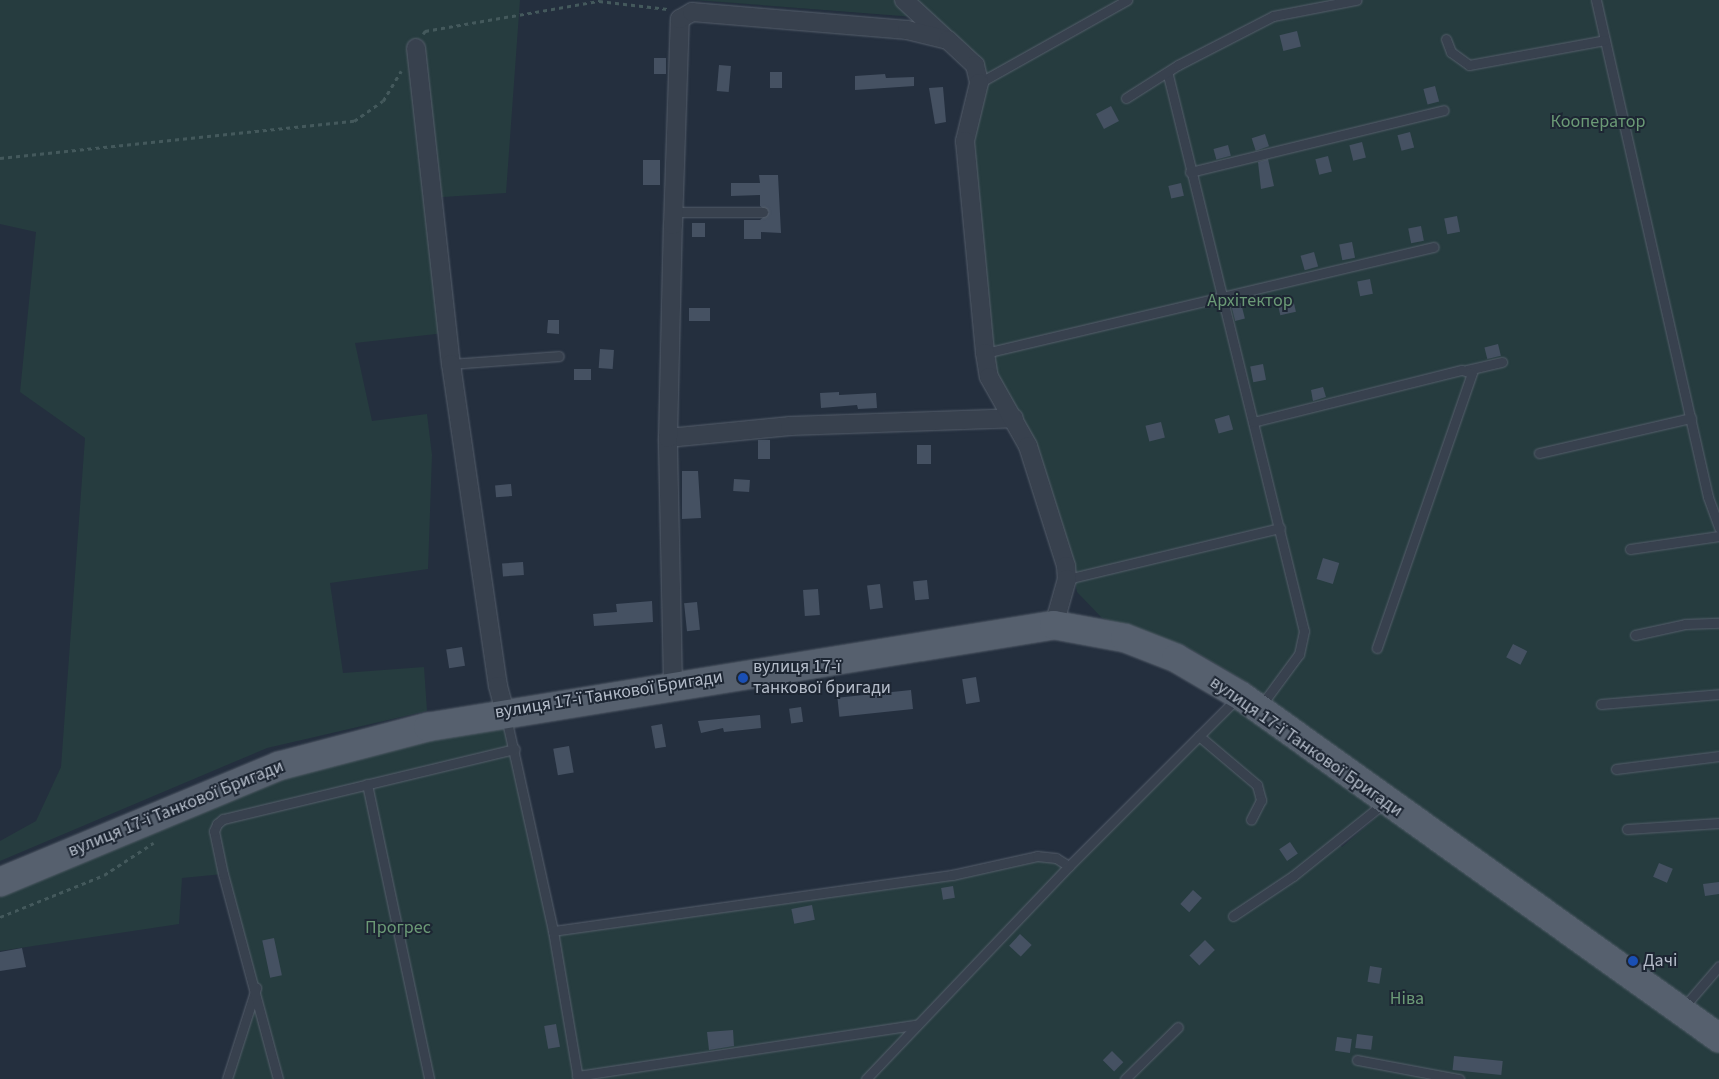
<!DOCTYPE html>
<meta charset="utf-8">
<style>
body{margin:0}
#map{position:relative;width:1719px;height:1079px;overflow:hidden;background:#242f3e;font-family:"Source Sans 3",sans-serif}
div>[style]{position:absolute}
.green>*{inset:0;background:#263c3f}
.building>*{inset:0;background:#455162;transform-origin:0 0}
.path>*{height:2.5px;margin-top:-1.25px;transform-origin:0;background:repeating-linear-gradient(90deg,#44595c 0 4px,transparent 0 8px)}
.roads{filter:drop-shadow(0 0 1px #565f6c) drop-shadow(0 0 1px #565f6c)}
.service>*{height:9px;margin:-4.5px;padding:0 4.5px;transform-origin:4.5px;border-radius:4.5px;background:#38414e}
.minor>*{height:18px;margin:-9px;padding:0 9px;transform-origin:9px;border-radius:9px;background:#38414e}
.primary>*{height:28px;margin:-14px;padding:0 14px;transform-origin:14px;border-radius:14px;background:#56606e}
.dots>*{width:14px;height:14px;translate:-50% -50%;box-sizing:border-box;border:2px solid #1d2633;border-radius:50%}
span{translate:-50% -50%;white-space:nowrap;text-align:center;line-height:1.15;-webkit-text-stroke:4px #1d2633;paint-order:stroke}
.park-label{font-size:18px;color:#6b9a76}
.poi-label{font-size:18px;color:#b4bcc9}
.left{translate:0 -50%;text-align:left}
.street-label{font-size:18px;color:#b4bcc9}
</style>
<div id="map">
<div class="green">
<i style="clip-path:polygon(0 0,520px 0,506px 193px,427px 198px,445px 333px,355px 343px,372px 421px,427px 414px,432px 455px,428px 569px,330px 583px,343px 673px,424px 667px,427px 711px,267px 748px,0 861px,0 841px,36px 821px,61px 767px,85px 438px,20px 392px,36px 232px,0 224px)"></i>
<i style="clip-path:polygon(695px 0,1719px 0,1719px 1027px,1390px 794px,1248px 683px,1185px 646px,1102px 618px,1077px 592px,1071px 563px,995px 378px,971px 139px,980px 62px,968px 46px,928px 18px)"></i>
<i style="clip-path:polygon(1233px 701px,1374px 806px,1334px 840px,1342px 847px,1382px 812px,1719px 1052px,1719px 1079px,227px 1079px,256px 988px,223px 874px,182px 878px,179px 924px,0 951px,0 893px,280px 775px,503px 723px,554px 930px,952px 875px,1037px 856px,1069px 866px)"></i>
</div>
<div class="building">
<i style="left:1297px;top:31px;width:16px;height:18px;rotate:76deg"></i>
<i style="left:654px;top:58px;width:12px;height:16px"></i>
<i style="left:719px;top:65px;width:12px;height:26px;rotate:5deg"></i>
<i style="left:770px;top:72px;width:12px;height:16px"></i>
<i style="clip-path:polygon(885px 74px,886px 78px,914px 77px,914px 86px,855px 90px,855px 76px)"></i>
<i style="left:1435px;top:86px;width:16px;height:12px;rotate:75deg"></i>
<i style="clip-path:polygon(943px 87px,946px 122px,935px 124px,929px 88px)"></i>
<i style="left:1111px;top:106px;width:17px;height:17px;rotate:62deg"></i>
<i style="left:1410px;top:132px;width:16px;height:13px;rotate:75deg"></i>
<i style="left:1265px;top:134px;width:13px;height:14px;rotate:72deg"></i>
<i style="left:1362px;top:142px;width:16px;height:13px;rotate:76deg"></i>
<i style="left:1228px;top:145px;width:11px;height:15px;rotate:75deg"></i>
<i style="left:1328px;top:156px;width:16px;height:13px;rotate:76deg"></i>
<i style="clip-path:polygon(1268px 159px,1274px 186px,1261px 189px,1258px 162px)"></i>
<i style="left:643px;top:160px;width:17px;height:25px"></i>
<i style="clip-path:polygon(759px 175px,778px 175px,781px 233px,761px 232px,761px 239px,744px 239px,744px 220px,760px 220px,769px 212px,760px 206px,760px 195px,731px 196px,731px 183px,760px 183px)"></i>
<i style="left:1181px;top:183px;width:13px;height:13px;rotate:77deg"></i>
<i style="left:1457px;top:216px;width:16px;height:13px;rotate:79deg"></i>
<i style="left:692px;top:223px;width:13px;height:14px"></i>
<i style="left:1421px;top:226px;width:15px;height:13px;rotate:79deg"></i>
<i style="left:1352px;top:242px;width:16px;height:13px;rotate:79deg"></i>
<i style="left:1314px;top:252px;width:15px;height:14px;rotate:74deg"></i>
<i style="left:1370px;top:279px;width:15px;height:13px;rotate:79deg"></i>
<i style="left:1293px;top:299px;width:13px;height:16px;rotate:77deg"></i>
<i style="left:1241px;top:303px;width:16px;height:10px;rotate:76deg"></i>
<i style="left:689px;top:308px;width:21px;height:13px"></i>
<i style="clip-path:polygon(548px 320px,559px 320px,559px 334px,547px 333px)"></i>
<i style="left:1498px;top:344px;width:12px;height:14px;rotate:76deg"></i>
<i style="left:600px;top:349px;width:14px;height:19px;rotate:4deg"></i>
<i style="left:1263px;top:364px;width:16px;height:13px;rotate:79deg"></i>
<i style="left:591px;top:369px;width:11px;height:17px;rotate:90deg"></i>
<i style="clip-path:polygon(1323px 387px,1326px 397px,1313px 401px,1311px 390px)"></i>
<i style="clip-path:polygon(839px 392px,839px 395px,876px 393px,877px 408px,858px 409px,857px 405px,821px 408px,820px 393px)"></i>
<i style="left:1229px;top:415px;width:15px;height:15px;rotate:74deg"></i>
<i style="left:1161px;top:422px;width:16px;height:16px;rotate:76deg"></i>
<i style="left:758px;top:440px;width:12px;height:19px"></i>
<i style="left:917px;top:445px;width:14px;height:19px"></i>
<i style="clip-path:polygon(682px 471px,698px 471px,701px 518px,682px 519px)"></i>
<i style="left:734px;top:479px;width:16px;height:12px;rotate:4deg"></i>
<i style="left:511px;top:484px;width:12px;height:16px;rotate:85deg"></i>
<i style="left:1323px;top:558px;width:17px;height:22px;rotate:17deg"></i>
<i style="left:523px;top:562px;width:13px;height:21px;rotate:86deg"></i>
<i style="left:927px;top:580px;width:19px;height:14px;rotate:84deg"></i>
<i style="left:880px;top:584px;width:24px;height:13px;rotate:83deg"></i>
<i style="left:818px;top:589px;width:26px;height:15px;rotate:86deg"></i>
<i style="clip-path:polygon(652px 601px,653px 622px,594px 626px,593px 614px,617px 612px,616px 604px)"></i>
<i style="left:697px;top:602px;width:28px;height:13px;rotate:84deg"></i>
<i style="left:1513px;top:644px;width:16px;height:15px;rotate:27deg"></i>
<i style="left:462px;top:647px;width:19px;height:16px;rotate:81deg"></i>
<i style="left:976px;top:677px;width:25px;height:14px;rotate:81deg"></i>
<i style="left:911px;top:690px;width:19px;height:74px;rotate:84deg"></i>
<i style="left:801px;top:707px;width:15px;height:12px;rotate:82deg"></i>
<i style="clip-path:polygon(760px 715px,761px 728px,724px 732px,723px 728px,701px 733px,698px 721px)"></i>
<i style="left:662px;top:724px;width:23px;height:11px;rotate:80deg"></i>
<i style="left:569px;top:746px;width:27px;height:16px;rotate:80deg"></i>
<i style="left:1290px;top:842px;width:14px;height:13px;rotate:56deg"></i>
<i style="left:1659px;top:863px;width:15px;height:15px;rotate:23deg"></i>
<i style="clip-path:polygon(1719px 882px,1719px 894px,1705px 896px,1703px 884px)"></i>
<i style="left:953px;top:886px;width:12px;height:12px;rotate:81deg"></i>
<i style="left:1193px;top:890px;width:12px;height:19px;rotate:42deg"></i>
<i style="left:812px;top:905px;width:15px;height:21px;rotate:79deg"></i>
<i style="left:1020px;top:934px;width:16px;height:16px;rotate:43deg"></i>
<i style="left:274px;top:938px;width:38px;height:12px;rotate:78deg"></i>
<i style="left:1205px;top:940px;width:14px;height:22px;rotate:45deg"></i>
<i style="clip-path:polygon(22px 948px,26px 967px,0 971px,0 952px)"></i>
<i style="left:1370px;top:966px;width:12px;height:16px;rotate:9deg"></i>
<i style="left:556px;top:1024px;width:23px;height:12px;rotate:80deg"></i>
<i style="clip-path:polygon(733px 1030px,734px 1046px,709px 1050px,707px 1032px)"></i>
<i style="left:1357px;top:1034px;width:16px;height:14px;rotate:7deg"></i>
<i style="left:1337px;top:1037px;width:15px;height:14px;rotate:8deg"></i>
<i style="left:1112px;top:1051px;width:16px;height:13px;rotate:45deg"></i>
<i style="left:1454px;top:1056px;width:49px;height:14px;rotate:6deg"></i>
</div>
<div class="path">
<i style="left:423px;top:34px;width:4px;rotate:-56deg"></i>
<i style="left:425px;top:31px;width:177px;rotate:-9.8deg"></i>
<i style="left:599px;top:1px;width:69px;rotate:6.6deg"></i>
<i style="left:0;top:158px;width:356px;rotate:-6deg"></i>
<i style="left:354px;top:121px;width:35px;rotate:-35deg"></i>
<i style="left:383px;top:101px;width:35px;rotate:-59deg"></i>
<i style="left:0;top:917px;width:112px;rotate:-22deg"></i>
<i style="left:104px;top:875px;width:59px;rotate:-33.1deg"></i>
</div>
<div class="roads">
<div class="service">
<i style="left:1596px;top:0;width:509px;rotate:77.3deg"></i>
<i style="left:1708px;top:497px;width:33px;rotate:70deg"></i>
<i style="left:1446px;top:39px;width:14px;rotate:69deg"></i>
<i style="left:1451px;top:52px;width:22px;rotate:36deg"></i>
<i style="left:1469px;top:65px;width:138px;rotate:-10.4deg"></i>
<i style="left:1168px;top:75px;width:572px;rotate:76.26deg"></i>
<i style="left:1304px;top:631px;width:24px;rotate:102deg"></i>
<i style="left:1299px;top:654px;width:66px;rotate:126.3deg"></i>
<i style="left:979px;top:83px;width:170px;rotate:-29.3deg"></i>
<i style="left:1126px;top:98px;width:62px;rotate:-32.4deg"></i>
<i style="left:1178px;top:65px;width:107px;rotate:-27.3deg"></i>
<i style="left:1273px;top:16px;width:85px;rotate:-10.9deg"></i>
<i style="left:1190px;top:172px;width:261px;rotate:-13.7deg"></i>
<i style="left:674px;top:212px;width:89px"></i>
<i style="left:985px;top:353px;width:461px;rotate:-13.3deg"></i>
<i style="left:451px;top:364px;width:108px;rotate:-4.2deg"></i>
<i style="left:1467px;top:370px;width:36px;rotate:-13deg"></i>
<i style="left:1253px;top:422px;width:215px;rotate:-14deg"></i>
<i style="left:1462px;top:370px;width:10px;rotate:17deg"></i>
<i style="left:1472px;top:373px;width:291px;rotate:109.1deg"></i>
<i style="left:1539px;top:453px;width:156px;rotate:-13deg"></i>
<i style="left:1630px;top:549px;width:90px;rotate:-8.3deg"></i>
<i style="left:1067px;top:579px;width:219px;rotate:-13.5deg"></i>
<i style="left:1635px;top:635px;width:51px;rotate:-12.4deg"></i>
<i style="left:1685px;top:624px;width:34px;rotate:-2deg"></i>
<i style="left:1601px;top:704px;width:118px;rotate:-4.8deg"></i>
<i style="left:506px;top:717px;width:219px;rotate:77.6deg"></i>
<i style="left:553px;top:931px;width:150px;rotate:80.4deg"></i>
<i style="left:1199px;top:736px;width:76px;rotate:40.2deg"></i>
<i style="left:1257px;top:785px;width:16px;rotate:75deg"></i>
<i style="left:1261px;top:800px;width:22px;rotate:117deg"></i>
<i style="left:1616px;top:769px;width:104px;rotate:-7.2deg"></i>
<i style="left:367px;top:784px;width:301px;rotate:78.1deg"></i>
<i style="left:1627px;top:829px;width:92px;rotate:-3.7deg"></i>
<i style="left:1233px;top:916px;width:72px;rotate:-33.7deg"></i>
<i style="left:1293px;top:876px;width:117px;rotate:-38.7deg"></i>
<i style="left:553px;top:931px;width:403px;rotate:-8deg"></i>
<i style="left:952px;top:875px;width:87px;rotate:-12.6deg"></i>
<i style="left:1037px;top:856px;width:19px;rotate:6deg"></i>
<i style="left:1056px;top:858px;width:15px;rotate:32deg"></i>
<i style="left:1683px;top:1008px;width:55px;rotate:-49.4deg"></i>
<i style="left:1357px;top:1060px;width:104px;rotate:10.6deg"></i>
<i style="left:577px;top:1076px;width:343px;rotate:-8.6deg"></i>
<i style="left:227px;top:1079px;width:96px;rotate:-72.3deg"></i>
<i style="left:278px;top:1079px;width:212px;rotate:-105deg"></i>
<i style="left:223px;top:874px;width:44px;rotate:-101.8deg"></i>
<i style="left:214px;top:831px;width:8px;rotate:-67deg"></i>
<i style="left:217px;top:824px;width:8px;rotate:-40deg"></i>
<i style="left:223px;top:819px;width:300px;rotate:-13.5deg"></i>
<i style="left:866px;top:1079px;width:294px;rotate:-46.4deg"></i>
<i style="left:1069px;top:866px;width:239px;rotate:-45deg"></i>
<i style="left:1125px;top:1079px;width:74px;rotate:-44.5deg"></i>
</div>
<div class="minor">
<i style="left:904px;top:0;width:54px;rotate:42.8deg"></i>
<i style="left:416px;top:48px;width:318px;rotate:83.7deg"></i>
<i style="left:451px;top:364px;width:325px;rotate:81.7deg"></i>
<i style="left:498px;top:686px;width:27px;rotate:75deg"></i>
<i style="left:668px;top:438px;width:123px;rotate:-5.6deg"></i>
<i style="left:790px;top:426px;width:224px;rotate:-2deg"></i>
<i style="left:673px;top:685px;width:247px;rotate:-91.2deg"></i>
<i style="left:668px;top:438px;width:213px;rotate:-88.7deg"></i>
<i style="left:673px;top:225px;width:206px;rotate:-88.1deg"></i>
<i style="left:680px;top:19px;width:14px;rotate:-30deg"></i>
<i style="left:692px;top:12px;width:216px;rotate:4.8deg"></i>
<i style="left:907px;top:30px;width:42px;rotate:13.7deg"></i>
<i style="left:948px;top:40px;width:37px;rotate:43deg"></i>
<i style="left:975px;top:65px;width:18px;rotate:77deg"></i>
<i style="left:979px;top:83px;width:60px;rotate:103.6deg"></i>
<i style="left:965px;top:141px;width:213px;rotate:84.6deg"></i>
<i style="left:985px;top:353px;width:24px;rotate:81deg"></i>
<i style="left:989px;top:377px;width:79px;rotate:60.5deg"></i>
<i style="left:1028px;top:446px;width:126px;rotate:72.4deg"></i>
<i style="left:1066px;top:566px;width:13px;rotate:86deg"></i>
<i style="left:1067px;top:579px;width:48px;rotate:105.8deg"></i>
</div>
<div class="primary">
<i style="left:0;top:882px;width:302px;rotate:-22.6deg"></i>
<i style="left:279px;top:766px;width:154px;rotate:-14.7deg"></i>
<i style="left:428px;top:727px;width:634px;rotate:-9.25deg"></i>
<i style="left:1054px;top:625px;width:72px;rotate:10.4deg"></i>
<i style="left:1125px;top:638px;width:55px;rotate:21.4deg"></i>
<i style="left:1176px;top:658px;width:75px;rotate:30.3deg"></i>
<i style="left:1241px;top:696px;width:588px;rotate:35.58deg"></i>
</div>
</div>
<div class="dots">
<i style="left:743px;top:678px;background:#1a4fb4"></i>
<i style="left:1633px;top:961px;background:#1a4fb4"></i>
</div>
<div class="park-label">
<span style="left:1598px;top:122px">Кооператор</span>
<span style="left:1250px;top:301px">Архітектор</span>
<span style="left:398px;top:928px">Прогрес</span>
<span style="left:1407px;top:999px">Ніва</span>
</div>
<div class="poi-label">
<span class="left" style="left:753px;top:678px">вулиця 17-ї<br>танкової бригади</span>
<span class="left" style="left:1643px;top:961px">Дачі</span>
</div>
<div class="street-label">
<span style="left:609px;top:695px;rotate:-9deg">вулиця 17-ї Танкової Бригади</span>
<span style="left:1306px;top:747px;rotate:35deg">вулиця 17-ї Танкової Бригади</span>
<span style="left:176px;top:809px;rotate:-22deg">вулиця 17-ї Танкової Бригади</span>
</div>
</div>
